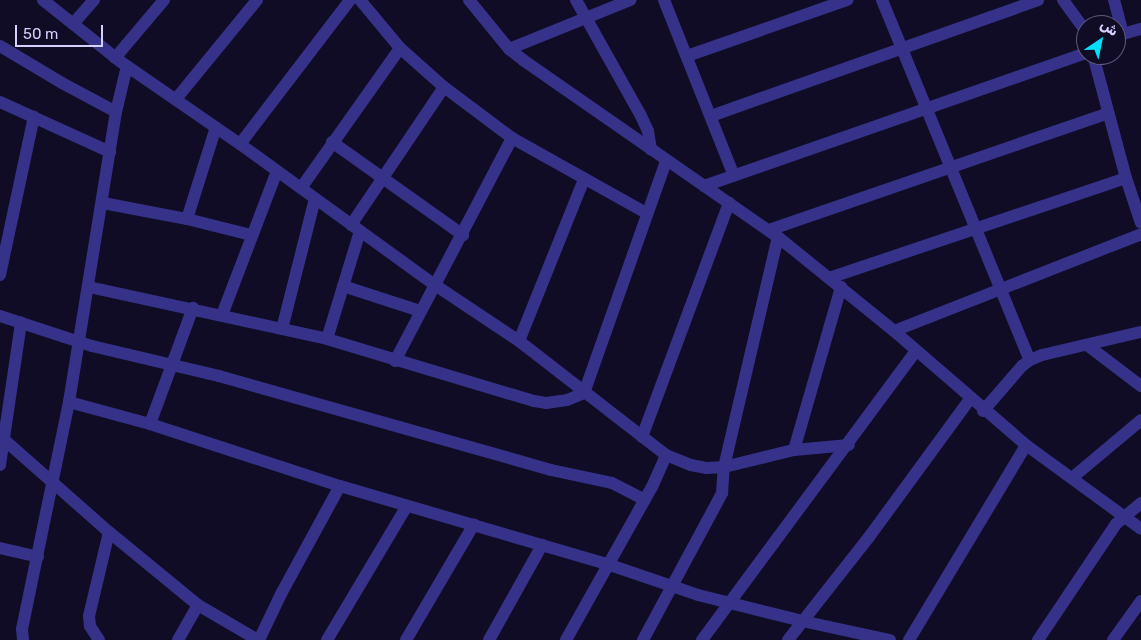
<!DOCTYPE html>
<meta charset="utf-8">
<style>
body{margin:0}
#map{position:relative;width:1141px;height:640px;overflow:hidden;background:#100c25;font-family:Rubik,"Noto Naskh Arabic",sans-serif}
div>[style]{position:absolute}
.minor>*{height:12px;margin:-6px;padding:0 6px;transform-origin:6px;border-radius:6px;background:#363289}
span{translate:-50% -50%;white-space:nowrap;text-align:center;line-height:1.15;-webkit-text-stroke:4px #100c25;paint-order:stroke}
.north{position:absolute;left:1076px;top:15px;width:50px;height:50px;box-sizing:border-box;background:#100c25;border:1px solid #5f5a7c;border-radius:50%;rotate:34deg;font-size:14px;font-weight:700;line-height:20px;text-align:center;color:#d6d0ff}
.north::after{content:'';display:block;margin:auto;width:18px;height:22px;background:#00e0fb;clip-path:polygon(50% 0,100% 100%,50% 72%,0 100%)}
.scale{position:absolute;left:15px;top:25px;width:88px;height:22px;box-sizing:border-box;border:2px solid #d6d0ff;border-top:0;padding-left:6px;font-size:15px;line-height:18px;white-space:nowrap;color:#d6d0ff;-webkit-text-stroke:4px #100c25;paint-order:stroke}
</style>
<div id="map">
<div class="minor">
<i style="left:43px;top:0;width:100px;rotate:38.5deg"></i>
<i style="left:121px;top:62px;width:145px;rotate:34.6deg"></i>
<i style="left:240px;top:144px;width:241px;rotate:35.9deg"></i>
<i style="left:435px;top:285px;width:101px;rotate:33.7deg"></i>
<i style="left:519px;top:341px;width:186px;rotate:37.8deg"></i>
<i style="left:666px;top:455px;width:27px;rotate:22deg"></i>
<i style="left:691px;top:465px;width:16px;rotate:11deg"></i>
<i style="left:707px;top:468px;width:17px;rotate:-3deg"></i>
<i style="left:724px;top:467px;width:72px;rotate:-13.7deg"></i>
<i style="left:794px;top:450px;width:55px;rotate:-5.2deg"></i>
<i style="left:360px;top:0;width:62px;rotate:50.2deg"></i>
<i style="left:469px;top:0;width:63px;rotate:50.8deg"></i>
<i style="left:509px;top:49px;width:18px;rotate:38deg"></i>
<i style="left:523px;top:60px;width:310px;rotate:34.8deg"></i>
<i style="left:778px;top:237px;width:149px;rotate:39deg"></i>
<i style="left:894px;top:331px;width:174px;rotate:40.8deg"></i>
<i style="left:1026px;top:445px;width:142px;rotate:36.1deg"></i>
<i style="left:576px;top:0;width:133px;rotate:60.7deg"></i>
<i style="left:641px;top:116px;width:17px;rotate:65deg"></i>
<i style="left:648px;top:131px;width:19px;rotate:81deg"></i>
<i style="left:664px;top:0;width:189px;rotate:68.3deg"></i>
<i style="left:882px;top:0;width:389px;rotate:67.7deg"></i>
<i style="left:1063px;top:0;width:39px;rotate:54deg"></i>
<i style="left:1114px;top:0;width:35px;rotate:75deg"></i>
<i style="left:73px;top:24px;width:32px;rotate:-49deg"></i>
<i style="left:1116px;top:36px;width:26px;rotate:-16deg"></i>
<i style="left:0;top:46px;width:72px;rotate:30.8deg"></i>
<i style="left:62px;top:83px;width:61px;rotate:28.2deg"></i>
<i style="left:509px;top:49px;width:131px;rotate:-22deg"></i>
<i style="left:1093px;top:55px;width:127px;rotate:75deg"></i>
<i style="left:1126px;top:178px;width:47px;rotate:71.6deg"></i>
<i style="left:687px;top:56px;width:170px;rotate:-19.3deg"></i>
<i style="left:115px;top:58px;width:76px;rotate:-49.8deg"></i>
<i style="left:176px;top:99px;width:128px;rotate:-50.7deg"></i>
<i style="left:0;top:102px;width:121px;rotate:24.4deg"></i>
<i style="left:711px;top:116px;width:347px;rotate:-19.5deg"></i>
<i style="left:332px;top:142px;width:161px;rotate:35.4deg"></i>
<i style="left:240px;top:144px;width:181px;rotate:-52.6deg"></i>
<i style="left:704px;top:186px;width:404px;rotate:-19.2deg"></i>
<i style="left:301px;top:188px;width:171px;rotate:-54.7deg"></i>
<i style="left:400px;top:48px;width:59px;rotate:41.6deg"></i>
<i style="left:444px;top:87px;width:85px;rotate:36.9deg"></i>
<i style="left:512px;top:138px;width:154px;rotate:29.2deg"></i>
<i style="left:103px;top:203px;width:86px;rotate:10.8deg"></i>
<i style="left:187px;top:219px;width:66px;rotate:14deg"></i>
<i style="left:187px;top:219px;width:96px;rotate:-72.5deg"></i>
<i style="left:351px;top:225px;width:166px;rotate:-56deg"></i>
<i style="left:769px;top:230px;width:359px;rotate:-19deg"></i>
<i style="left:0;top:275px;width:162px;rotate:-77.9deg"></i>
<i style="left:829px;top:278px;width:313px;rotate:-18.6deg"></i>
<i style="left:343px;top:286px;width:81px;rotate:18deg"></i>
<i style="left:89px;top:287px;width:244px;rotate:12.3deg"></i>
<i style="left:327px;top:339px;width:216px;rotate:16.7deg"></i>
<i style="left:534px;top:401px;width:12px;rotate:9deg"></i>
<i style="left:546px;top:403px;width:21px;rotate:-8deg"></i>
<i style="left:567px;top:400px;width:18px;rotate:-22deg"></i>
<i style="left:584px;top:393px;width:246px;rotate:-70.5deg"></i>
<i style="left:222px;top:315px;width:154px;rotate:-69.1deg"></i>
<i style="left:0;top:316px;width:97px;rotate:18.1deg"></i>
<i style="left:92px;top:346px;width:130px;rotate:13.3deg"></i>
<i style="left:219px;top:376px;width:345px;rotate:15.8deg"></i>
<i style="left:551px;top:470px;width:62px;rotate:12deg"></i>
<i style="left:612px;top:483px;width:37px;rotate:27deg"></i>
<i style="left:282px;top:329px;width:134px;rotate:-75.8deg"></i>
<i style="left:894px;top:331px;width:265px;rotate:-21.4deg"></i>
<i style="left:327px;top:339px;width:113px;rotate:-73deg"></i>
<i style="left:519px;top:341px;width:175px;rotate:-68.1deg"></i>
<i style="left:1087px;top:345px;width:68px;rotate:37.2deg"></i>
<i style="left:395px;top:361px;width:252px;rotate:-62.3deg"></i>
<i style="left:69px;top:402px;width:84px;rotate:15.2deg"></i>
<i style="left:150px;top:424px;width:200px;rotate:18.1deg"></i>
<i style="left:340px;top:486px;width:278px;rotate:16.3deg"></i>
<i style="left:607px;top:564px;width:96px;rotate:18.8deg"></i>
<i style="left:698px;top:595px;width:107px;rotate:14deg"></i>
<i style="left:802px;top:621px;width:90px;rotate:12.2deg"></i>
<i style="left:983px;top:411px;width:60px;rotate:-49.1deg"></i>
<i style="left:1022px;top:366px;width:10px;rotate:-37deg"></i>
<i style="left:1030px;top:360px;width:13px;rotate:-23deg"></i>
<i style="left:1042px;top:355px;width:102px;rotate:-13.1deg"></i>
<i style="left:150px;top:424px;width:124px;rotate:-69.7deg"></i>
<i style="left:0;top:436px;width:145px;rotate:41.4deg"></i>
<i style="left:109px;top:532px;width:115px;rotate:39.4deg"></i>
<i style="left:198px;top:605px;width:69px;rotate:30.3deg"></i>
<i style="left:642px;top:437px;width:250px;rotate:-69.6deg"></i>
<i style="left:794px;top:450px;width:170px;rotate:-73.9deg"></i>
<i style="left:0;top:465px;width:144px;rotate:-81.6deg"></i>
<i style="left:1072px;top:478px;width:90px;rotate:-40deg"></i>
<i style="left:0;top:548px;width:39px;rotate:13deg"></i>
<i style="left:23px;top:640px;width:11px;rotate:-95deg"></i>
<i style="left:22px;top:629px;width:232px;rotate:-78.3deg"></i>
<i style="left:69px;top:402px;width:294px;rotate:-80.8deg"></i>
<i style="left:116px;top:112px;width:47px;rotate:-76.6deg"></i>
<i style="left:99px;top:640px;width:17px;rotate:-123deg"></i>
<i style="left:90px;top:626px;width:10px;rotate:-96deg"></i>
<i style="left:89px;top:616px;width:86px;rotate:-76.6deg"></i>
<i style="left:178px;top:640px;width:40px;rotate:-60.3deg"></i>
<i style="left:259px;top:640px;width:51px;rotate:-64.4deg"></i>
<i style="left:281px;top:594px;width:123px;rotate:-61.4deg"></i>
<i style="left:327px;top:640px;width:156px;rotate:-59.2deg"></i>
<i style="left:406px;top:640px;width:134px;rotate:-59.6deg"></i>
<i style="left:489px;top:640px;width:109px;rotate:-60.8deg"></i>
<i style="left:566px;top:640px;width:176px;rotate:-60.7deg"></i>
<i style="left:652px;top:487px;width:35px;rotate:-66deg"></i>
<i style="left:643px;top:640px;width:167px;rotate:-61.7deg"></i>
<i style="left:722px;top:493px;width:26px;rotate:-86deg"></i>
<i style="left:724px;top:467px;width:236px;rotate:-76.8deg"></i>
<i style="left:702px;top:640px;width:360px;rotate:-53.5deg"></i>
<i style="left:788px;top:640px;width:131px;rotate:-51.8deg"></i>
<i style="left:869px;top:537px;width:171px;rotate:-53.8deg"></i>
<i style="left:909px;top:640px;width:227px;rotate:-59deg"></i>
<i style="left:1038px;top:640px;width:140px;rotate:-56.1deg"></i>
<i style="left:1116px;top:524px;width:33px;rotate:-40deg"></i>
<i style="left:1113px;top:640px;width:48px;rotate:-54.3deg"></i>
</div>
<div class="north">ش</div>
<div class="scale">50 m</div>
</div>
